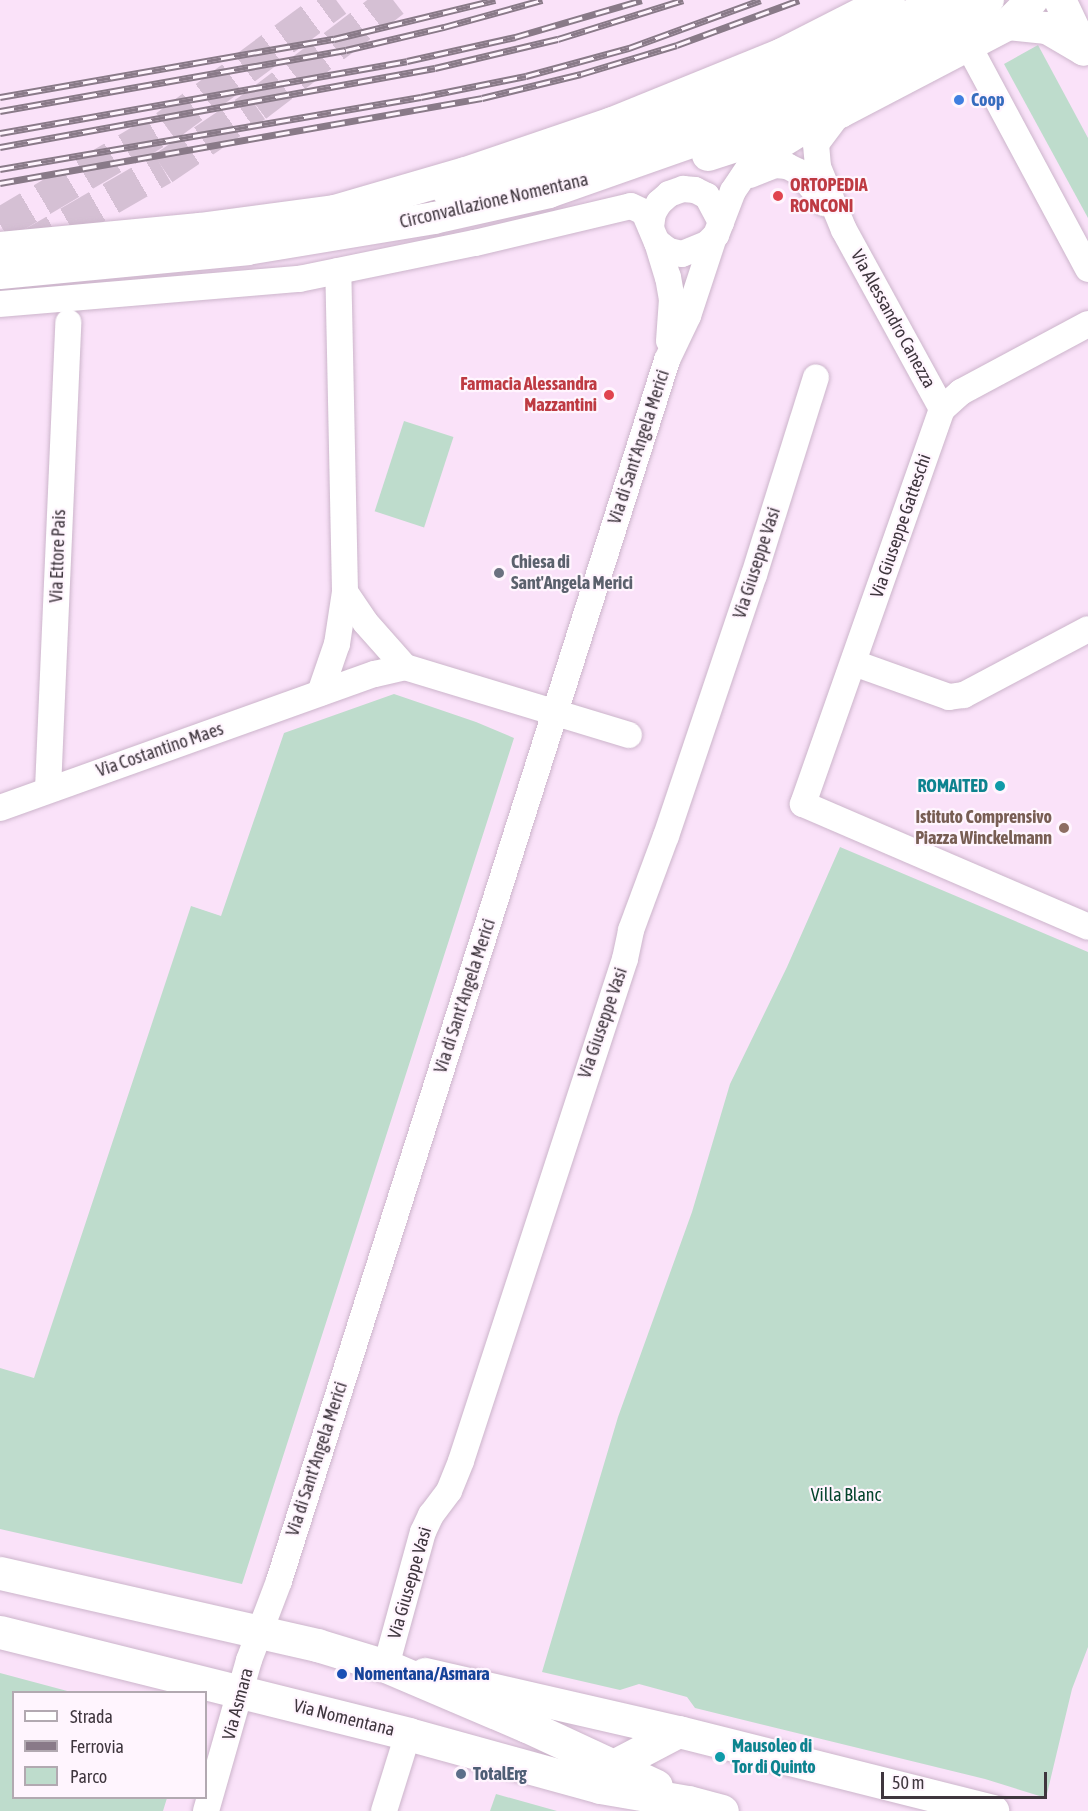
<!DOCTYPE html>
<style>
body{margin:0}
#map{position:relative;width:1088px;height:1811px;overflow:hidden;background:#fae2f9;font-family:"Asap Condensed",sans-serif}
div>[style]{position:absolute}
.green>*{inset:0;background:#bedccc;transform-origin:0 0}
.trunk-tunnel>*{height:33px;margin-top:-16.5px;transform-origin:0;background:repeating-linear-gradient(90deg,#d5c0d4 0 33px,transparent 0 49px)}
.roads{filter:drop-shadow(0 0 2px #ccb5cb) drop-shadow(0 0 2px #ccb5cb)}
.minor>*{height:26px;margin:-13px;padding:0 13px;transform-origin:13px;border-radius:13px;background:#fff}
.tertiary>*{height:32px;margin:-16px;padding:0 16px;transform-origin:16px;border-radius:16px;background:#fff}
.secondary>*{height:33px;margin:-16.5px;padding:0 16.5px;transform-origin:16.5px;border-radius:16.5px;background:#fff}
.rail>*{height:7px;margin-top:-3.5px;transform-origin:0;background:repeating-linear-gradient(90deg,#fff5fe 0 14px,#897a88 0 28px);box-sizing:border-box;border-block:2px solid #897a88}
.dots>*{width:16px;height:16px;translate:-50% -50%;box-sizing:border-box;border:3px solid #fff5fe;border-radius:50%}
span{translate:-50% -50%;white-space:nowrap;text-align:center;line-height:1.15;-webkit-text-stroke:4.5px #fff5fe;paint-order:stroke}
.shop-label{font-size:18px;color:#366cbe;font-weight:700}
.left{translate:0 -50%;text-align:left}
.health-label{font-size:18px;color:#be3a42;font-weight:700}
.right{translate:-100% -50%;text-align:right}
.street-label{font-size:18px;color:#3f363e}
.worship-label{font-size:18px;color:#5b616d;font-weight:700}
.culture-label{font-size:18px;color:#0d838f;font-weight:700}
.education-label{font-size:18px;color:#785e54;font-weight:700}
.park-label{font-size:18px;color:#05442d}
.transit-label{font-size:18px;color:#164399;font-weight:700}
.service-label{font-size:18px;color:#4e5e75;font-weight:700}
.legend{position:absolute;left:12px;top:1691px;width:195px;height:108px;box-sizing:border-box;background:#fff5fe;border:2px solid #b2a9b1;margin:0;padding:8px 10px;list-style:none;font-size:18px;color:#3f363e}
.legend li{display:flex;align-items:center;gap:12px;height:30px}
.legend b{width:30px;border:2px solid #b2a9b1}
.scale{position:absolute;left:881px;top:1772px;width:166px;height:27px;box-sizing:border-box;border:3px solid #3f363e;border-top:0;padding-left:8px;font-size:18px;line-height:21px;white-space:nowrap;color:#3f363e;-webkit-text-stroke:4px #fff5fe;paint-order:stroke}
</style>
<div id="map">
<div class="green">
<i style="clip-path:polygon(1038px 45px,1088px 138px,1088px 218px,1004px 64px)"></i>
<i style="left:404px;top:421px;width:52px;height:95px;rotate:18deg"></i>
<i style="clip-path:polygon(394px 694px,476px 722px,514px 738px,242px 1584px,0 1529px,0 1368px,34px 1378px,191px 906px,221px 916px,284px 733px)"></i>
<i style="clip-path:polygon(840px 847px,1088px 952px,1088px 1647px,1072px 1689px,1046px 1798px,985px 1779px,695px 1708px,687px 1697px,639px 1684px,620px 1690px,542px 1672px,618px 1417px,692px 1212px,730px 1084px,787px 967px)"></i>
<i style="clip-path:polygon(0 1673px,71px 1692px,14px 1692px,14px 1798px,167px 1798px,163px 1811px,0 1811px)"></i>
<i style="clip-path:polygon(496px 1794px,557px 1811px,490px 1811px)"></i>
</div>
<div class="trunk-tunnel">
<i style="left:0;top:224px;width:193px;rotate:-30.6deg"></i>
<i style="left:166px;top:126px;width:212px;rotate:-36.5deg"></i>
<i style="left:26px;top:247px;width:158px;rotate:-30deg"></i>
<i style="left:163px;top:168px;width:112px;rotate:-34.1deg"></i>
<i style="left:256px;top:105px;width:173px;rotate:-37.3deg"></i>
</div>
<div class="roads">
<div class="minor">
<i style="left:968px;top:45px;width:254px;rotate:61.8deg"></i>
<i style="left:840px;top:112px;width:40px;rotate:127deg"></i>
<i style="left:816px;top:144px;width:23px;rotate:85deg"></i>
<i style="left:818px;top:167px;width:68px;rotate:67.6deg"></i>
<i style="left:844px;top:230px;width:204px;rotate:61.3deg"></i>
<i style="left:750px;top:175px;width:27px;rotate:-22deg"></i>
<i style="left:775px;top:165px;width:12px;rotate:5deg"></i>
<i style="left:787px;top:166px;width:13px;rotate:27deg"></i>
<i style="left:799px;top:172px;width:40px;rotate:51deg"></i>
<i style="left:651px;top:227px;width:14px;rotate:-82deg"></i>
<i style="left:653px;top:213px;width:12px;rotate:-59deg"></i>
<i style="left:659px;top:203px;width:13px;rotate:-42deg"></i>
<i style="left:669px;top:194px;width:15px;rotate:-20deg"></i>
<i style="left:683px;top:189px;width:12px;rotate:5deg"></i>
<i style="left:695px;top:190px;width:13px;rotate:27deg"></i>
<i style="left:707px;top:196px;width:30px;rotate:62deg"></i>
<i style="left:657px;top:242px;width:15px;rotate:37deg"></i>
<i style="left:669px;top:251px;width:13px;rotate:13deg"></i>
<i style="left:682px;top:254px;width:27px;rotate:-22deg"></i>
<i style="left:707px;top:244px;width:13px;rotate:-45deg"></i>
<i style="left:716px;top:235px;width:47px;rotate:-68.9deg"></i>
<i style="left:733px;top:191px;width:27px;rotate:-56deg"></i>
<i style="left:748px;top:169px;width:15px;rotate:-42deg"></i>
<i style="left:759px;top:159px;width:49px;rotate:-31.8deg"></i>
<i style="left:0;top:304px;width:300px;rotate:-4.8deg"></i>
<i style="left:299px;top:279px;width:180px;rotate:-11.6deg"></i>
<i style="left:475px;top:243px;width:160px;rotate:-13.3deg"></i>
<i style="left:631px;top:206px;width:14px;rotate:25deg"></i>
<i style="left:644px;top:212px;width:33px;rotate:67deg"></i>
<i style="left:657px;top:242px;width:37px;rotate:73deg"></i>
<i style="left:668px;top:277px;width:22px;rotate:80deg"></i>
<i style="left:672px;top:299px;width:42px;rotate:94.1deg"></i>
<i style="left:1088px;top:324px;width:144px;rotate:151.8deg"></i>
<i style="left:961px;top:392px;width:25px;rotate:138deg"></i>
<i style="left:942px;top:409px;width:419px;rotate:109.4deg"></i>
<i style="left:803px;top:804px;width:310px;rotate:23.3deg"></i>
<i style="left:345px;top:592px;width:36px;rotate:56deg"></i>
<i style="left:365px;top:622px;width:60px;rotate:48.4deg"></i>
<i style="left:854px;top:663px;width:101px;rotate:19.7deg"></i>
<i style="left:949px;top:697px;width:15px;rotate:-8deg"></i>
<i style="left:964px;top:695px;width:140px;rotate:-28deg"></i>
<i style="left:320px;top:693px;width:52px;rotate:-70.9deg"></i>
<i style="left:337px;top:644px;width:53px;rotate:-81.3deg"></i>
<i style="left:345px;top:592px;width:321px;rotate:-91.2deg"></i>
<i style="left:48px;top:789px;width:467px;rotate:-87.5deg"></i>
<i style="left:0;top:808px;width:398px;rotate:-19.7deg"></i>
<i style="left:375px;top:674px;width:31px;rotate:-13deg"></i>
<i style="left:405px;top:667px;width:234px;rotate:16.9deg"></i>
<i style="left:386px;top:1666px;width:139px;rotate:-74.6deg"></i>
<i style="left:423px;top:1532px;width:19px;rotate:-65deg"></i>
<i style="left:431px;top:1515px;width:30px;rotate:-53deg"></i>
<i style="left:449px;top:1491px;width:32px;rotate:-68deg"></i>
<i style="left:461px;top:1461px;width:528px;rotate:-71.91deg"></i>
<i style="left:625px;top:959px;width:30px;rotate:-78deg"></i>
<i style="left:631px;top:930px;width:100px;rotate:-69.6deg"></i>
<i style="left:666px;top:836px;width:275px;rotate:-71.4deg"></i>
<i style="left:754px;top:575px;width:207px;rotate:-72.6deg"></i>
<i style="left:206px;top:1811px;width:157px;rotate:-74.1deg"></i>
<i style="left:249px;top:1660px;width:85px;rotate:-69.2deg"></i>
<i style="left:279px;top:1581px;width:1281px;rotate:-72.37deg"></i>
<i style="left:667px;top:360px;width:49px;rotate:-64.5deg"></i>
<i style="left:688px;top:316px;width:80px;rotate:-71.8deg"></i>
<i style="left:384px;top:1811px;width:81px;rotate:-72.7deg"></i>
</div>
<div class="tertiary">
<i style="left:1060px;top:0;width:55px;rotate:64.4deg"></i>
<i style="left:1008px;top:24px;width:39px;rotate:6deg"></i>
<i style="left:1047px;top:28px;width:42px;rotate:30.3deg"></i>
<i style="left:708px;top:155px;width:139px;rotate:-18deg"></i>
<i style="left:840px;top:112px;width:190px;rotate:-27.6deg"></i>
<i style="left:1008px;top:24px;width:34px;rotate:-45deg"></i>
<i style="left:448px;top:191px;width:120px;rotate:-13.5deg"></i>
<i style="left:565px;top:163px;width:158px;rotate:-19.9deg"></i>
<i style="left:714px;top:109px;width:124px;rotate:-23.3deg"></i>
<i style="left:828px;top:60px;width:127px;rotate:-28.2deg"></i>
<i style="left:0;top:273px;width:248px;rotate:-5.5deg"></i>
<i style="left:247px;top:249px;width:190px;rotate:-9.4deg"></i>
<i style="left:434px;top:218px;width:118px;rotate:-12.7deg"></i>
<i style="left:549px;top:192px;width:172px;rotate:-19.4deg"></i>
<i style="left:711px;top:135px;width:114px;rotate:-23.2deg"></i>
<i style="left:816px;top:90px;width:194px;rotate:-27.6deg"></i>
<i style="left:425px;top:1674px;width:261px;rotate:12.9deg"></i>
<i style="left:679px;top:1732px;width:324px;rotate:14.1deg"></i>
<i style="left:614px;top:1766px;width:73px;rotate:-27.6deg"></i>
</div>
<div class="secondary">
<i style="left:0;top:248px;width:200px;rotate:-5.5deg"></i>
<i style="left:199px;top:229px;width:136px;rotate:-7.6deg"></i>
<i style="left:334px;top:211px;width:136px;rotate:-16.2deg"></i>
<i style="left:465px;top:173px;width:155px;rotate:-18.8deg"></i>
<i style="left:612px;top:123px;width:183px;rotate:-22.1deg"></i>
<i style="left:782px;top:54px;width:119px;rotate:-27deg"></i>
<i style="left:0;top:1573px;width:325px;rotate:12.8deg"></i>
<i style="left:317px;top:1645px;width:72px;rotate:16.9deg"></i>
<i style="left:386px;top:1666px;width:153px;rotate:23.1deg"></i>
<i style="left:527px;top:1726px;width:142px;rotate:24.9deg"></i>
<i style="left:0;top:1632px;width:421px;rotate:14deg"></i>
<i style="left:408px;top:1734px;width:199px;rotate:15.4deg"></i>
<i style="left:600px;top:1787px;width:89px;rotate:9.7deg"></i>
<i style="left:688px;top:1802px;width:35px;rotate:15deg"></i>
</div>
</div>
<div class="rail">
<i style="left:0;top:97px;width:339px;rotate:-9.9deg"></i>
<i style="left:334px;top:39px;width:166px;rotate:-13.6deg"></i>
<i style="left:0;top:111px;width:351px;rotate:-10deg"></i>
<i style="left:346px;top:50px;width:101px;rotate:-13.2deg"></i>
<i style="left:444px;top:27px;width:102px;rotate:-15.4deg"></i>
<i style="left:0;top:133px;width:413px;rotate:-10deg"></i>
<i style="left:407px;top:61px;width:111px;rotate:-12.5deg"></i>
<i style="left:515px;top:37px;width:132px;rotate:-16.2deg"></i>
<i style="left:0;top:147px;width:442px;rotate:-10.3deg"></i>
<i style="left:435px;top:68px;width:126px;rotate:-13.3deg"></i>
<i style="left:558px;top:39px;width:131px;rotate:-17.3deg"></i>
<i style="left:0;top:169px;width:427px;rotate:-9.7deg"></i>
<i style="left:421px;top:97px;width:107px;rotate:-11.3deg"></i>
<i style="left:526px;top:76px;width:107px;rotate:-15.2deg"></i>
<i style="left:629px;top:48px;width:140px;rotate:-20deg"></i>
<i style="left:0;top:183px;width:489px;rotate:-10deg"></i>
<i style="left:482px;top:98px;width:102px;rotate:-13.6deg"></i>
<i style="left:581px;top:74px;width:100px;rotate:-16.8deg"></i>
<i style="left:677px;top:45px;width:130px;rotate:-20.2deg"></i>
</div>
<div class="dots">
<i style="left:959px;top:100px;background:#3f7fe0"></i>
<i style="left:778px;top:196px;background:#e0444e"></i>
<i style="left:609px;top:395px;background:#e0444e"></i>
<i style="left:499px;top:573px;background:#6b7280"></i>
<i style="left:1000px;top:786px;background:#0f9aa8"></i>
<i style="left:1064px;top:828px;background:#8d6e63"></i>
<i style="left:342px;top:1674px;background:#1a4fb4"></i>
<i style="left:720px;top:1757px;background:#0f9aa8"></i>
<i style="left:461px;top:1774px;background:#5c6f8a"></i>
</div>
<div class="shop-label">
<span class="left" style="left:971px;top:100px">Coop</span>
</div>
<div class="health-label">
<span class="left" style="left:790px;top:196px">ORTOPEDIA<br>RONCONI</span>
<span class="right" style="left:597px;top:395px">Farmacia Alessandra<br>Mazzantini</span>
</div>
<div class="street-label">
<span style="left:494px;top:201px;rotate:-13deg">Circonvallazione Nomentana</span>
<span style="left:893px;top:319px;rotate:61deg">Via Alessandro Canezza</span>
<span style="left:639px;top:447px;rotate:-72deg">Via di Sant'Angela Merici</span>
<span style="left:901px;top:526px;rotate:-71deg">Via Giuseppe Gatteschi</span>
<span style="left:58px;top:556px;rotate:-88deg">Via Ettore Pais</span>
<span style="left:757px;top:563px;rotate:-72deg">Via Giuseppe Vasi</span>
<span style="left:160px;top:750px;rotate:-19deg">Via Costantino Maes</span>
<span style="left:465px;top:996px;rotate:-72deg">Via di Sant'Angela Merici</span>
<span style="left:603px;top:1023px;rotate:-71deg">Via Giuseppe Vasi</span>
<span style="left:317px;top:1459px;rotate:-72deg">Via di Sant'Angela Merici</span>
<span style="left:410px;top:1583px;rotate:-74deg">Via Giuseppe Vasi</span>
<span style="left:238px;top:1704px;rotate:-75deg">Via Asmara</span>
<span style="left:344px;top:1718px;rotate:14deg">Via Nomentana</span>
</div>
<div class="worship-label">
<span class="left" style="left:511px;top:573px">Chiesa di<br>Sant'Angela Merici</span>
</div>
<div class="culture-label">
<span class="right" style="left:988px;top:786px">ROMAITED</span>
<span class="left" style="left:732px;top:1757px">Mausoleo di<br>Tor di Quinto</span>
</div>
<div class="education-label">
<span class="right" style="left:1052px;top:828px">Istituto Comprensivo<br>Piazza Winckelmann</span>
</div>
<div class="park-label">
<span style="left:846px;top:1495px">Villa Blanc</span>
</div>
<div class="transit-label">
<span class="left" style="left:354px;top:1674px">Nomentana/Asmara</span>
</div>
<div class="service-label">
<span class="left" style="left:473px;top:1774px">TotalErg</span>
</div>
<ul class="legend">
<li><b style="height:8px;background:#fff"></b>Strada</li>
<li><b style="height:8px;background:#897a88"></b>Ferrovia</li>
<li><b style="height:16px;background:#bedccc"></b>Parco</li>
</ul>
<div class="scale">50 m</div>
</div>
